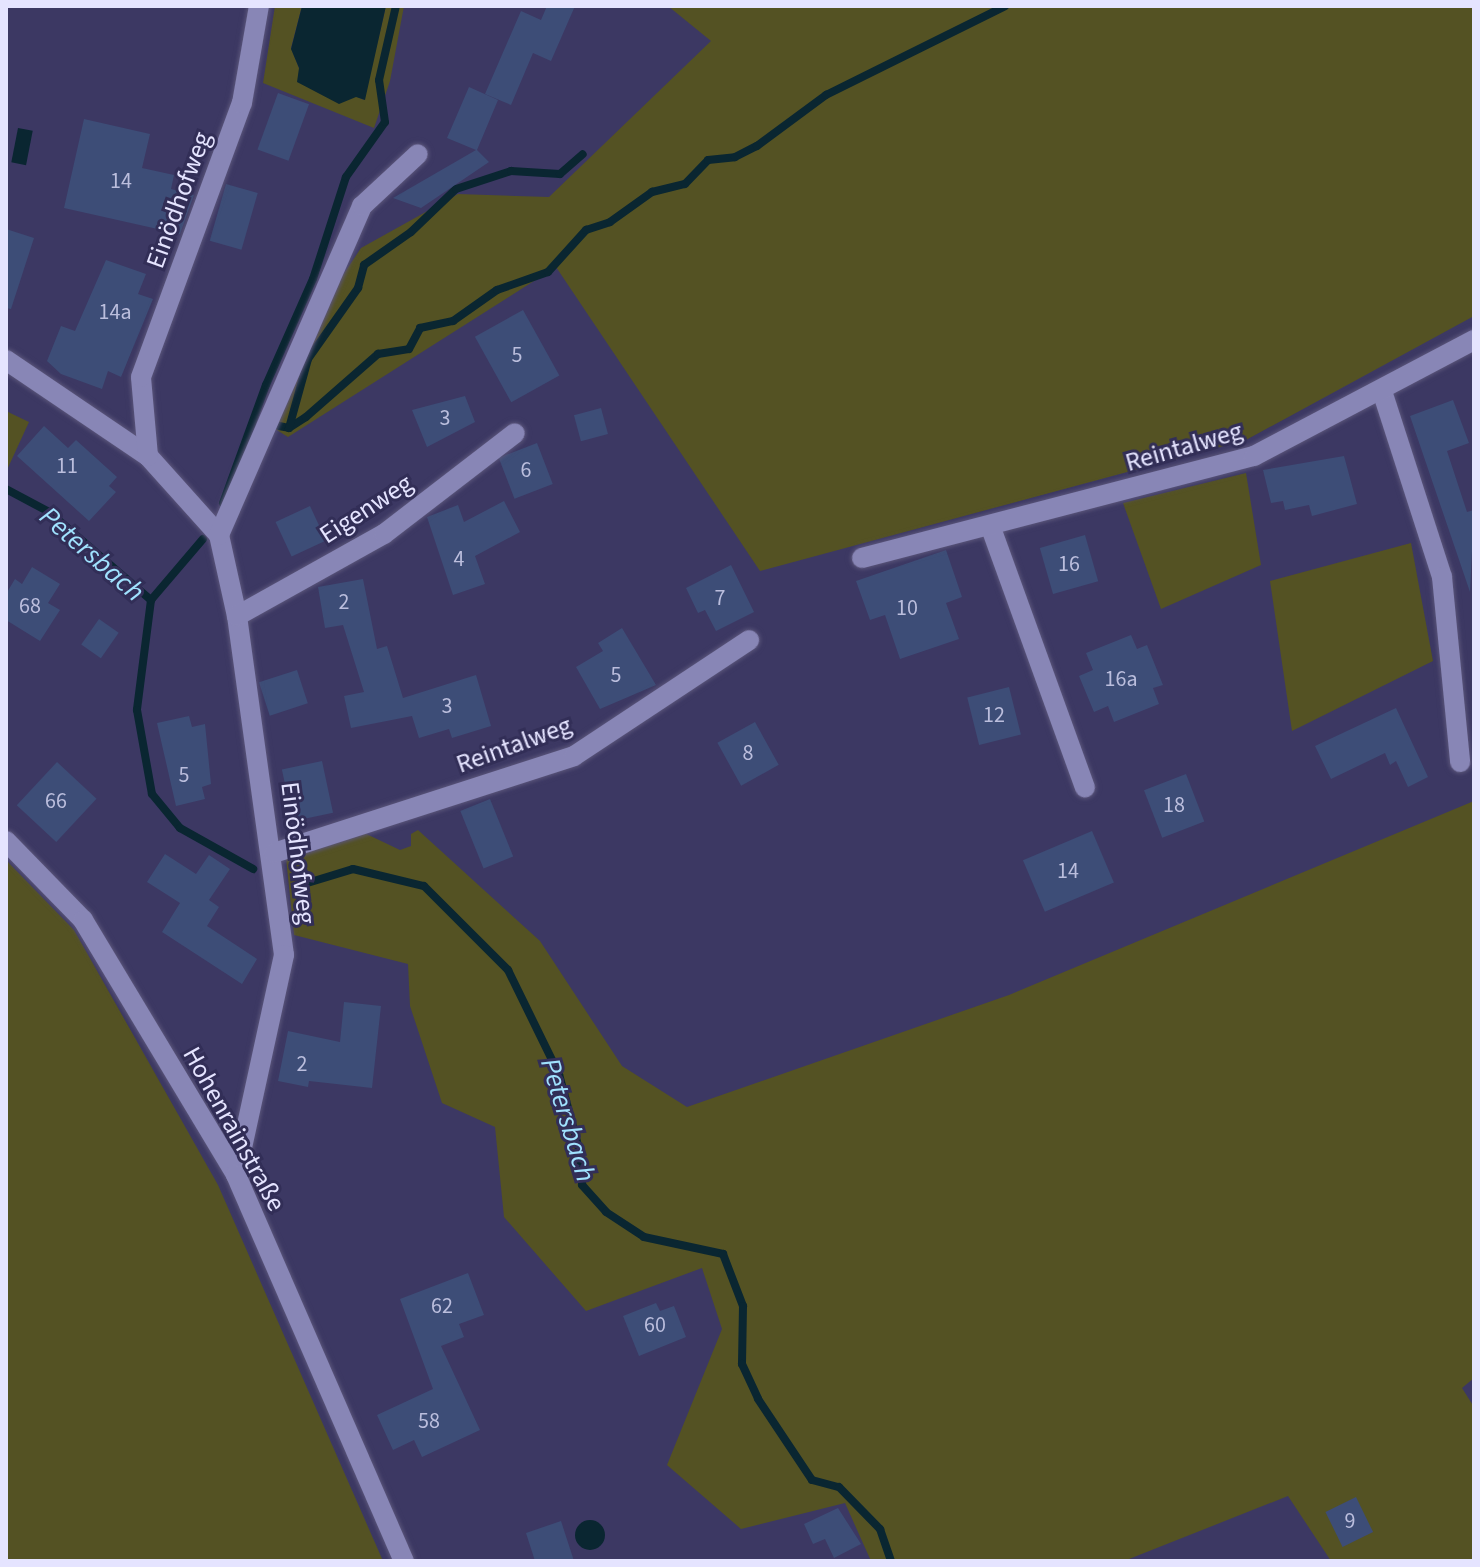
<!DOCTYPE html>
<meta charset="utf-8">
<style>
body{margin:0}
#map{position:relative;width:1480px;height:1567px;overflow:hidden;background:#3c3863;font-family:"Source Sans 3",sans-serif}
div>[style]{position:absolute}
.green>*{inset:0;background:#545223}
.water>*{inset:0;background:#0a2631;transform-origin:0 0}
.round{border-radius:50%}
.stream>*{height:8px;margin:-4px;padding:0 4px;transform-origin:4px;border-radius:4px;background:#0a2631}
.building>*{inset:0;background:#3d4d77;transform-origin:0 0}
.roads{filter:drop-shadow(0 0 2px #5a557a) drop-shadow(0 0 2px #5a557a)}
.street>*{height:20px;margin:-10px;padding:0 10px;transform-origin:10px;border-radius:10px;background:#8886b6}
span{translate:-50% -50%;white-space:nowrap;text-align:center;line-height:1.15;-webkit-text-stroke:6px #322e57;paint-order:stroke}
.number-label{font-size:22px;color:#bbbedd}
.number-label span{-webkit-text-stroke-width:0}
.street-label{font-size:26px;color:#e5e4ff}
.water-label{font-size:28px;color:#a0e2fe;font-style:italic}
.frame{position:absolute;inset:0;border:8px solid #e5e4ff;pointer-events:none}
</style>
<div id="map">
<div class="green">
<i style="clip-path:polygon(275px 6px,302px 6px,291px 48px,299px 68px,364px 100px,386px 6px,404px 6px,390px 81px,374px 128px,263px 83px)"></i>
<i style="clip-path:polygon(668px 6px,1474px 6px,1474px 316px,1246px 440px,760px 571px,556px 267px,288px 437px,267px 424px,312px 321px,361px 248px,458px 194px,549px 197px,711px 41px)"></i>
<i style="clip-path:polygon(6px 411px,29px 422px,6px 472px)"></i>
<i style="clip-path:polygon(1246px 473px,1261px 565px,1161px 609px,1123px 503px)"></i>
<i style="clip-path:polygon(1411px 543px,1433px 661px,1292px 731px,1270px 581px)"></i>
<i style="clip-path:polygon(1474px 801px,1474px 1378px,1462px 1388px,1474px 1407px,1474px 1561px,1331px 1561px,1288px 1496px,1124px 1561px,871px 1561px,845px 1503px,741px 1529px,667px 1465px,722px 1329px,702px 1268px,586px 1311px,504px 1217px,495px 1127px,442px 1103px,410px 1006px,408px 964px,294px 935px,286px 858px,358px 830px,400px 850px,411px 846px,411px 834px,418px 830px,540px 941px,622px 1066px,687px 1107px,1009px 995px)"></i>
<i style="clip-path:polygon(6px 860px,74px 930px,218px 1185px,383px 1561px,6px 1561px)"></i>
</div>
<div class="water">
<i style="clip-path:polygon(302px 6px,386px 6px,365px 100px,356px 97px,339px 104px,297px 82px,299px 68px,291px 49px)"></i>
<i style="left:18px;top:128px;width:15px;height:35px;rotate:11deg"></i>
<i class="round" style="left:575px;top:1520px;width:30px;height:30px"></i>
</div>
<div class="stream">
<i style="left:279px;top:426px;width:10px;rotate:11deg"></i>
<i style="left:289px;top:428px;width:20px;rotate:-33deg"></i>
<i style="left:306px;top:417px;width:96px;rotate:-41.2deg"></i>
<i style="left:378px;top:354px;width:31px;rotate:-9deg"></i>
<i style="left:409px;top:349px;width:24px;rotate:-62deg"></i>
<i style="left:420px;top:328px;width:34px;rotate:-12deg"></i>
<i style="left:453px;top:321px;width:54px;rotate:-35.2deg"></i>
<i style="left:497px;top:290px;width:54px;rotate:-19.4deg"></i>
<i style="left:548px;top:272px;width:57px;rotate:-47.9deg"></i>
<i style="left:586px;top:230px;width:25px;rotate:-18deg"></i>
<i style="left:610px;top:222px;width:52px;rotate:-35.5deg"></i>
<i style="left:652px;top:192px;width:34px;rotate:-14deg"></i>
<i style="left:685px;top:184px;width:33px;rotate:-46deg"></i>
<i style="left:708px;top:160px;width:27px;rotate:-6deg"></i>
<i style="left:735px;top:157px;width:25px;rotate:-27deg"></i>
<i style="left:757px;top:146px;width:86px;rotate:-36.5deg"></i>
<i style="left:826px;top:95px;width:200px;rotate:-26.4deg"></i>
<i style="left:289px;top:428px;width:72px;rotate:-74.6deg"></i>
<i style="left:308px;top:359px;width:87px;rotate:-54.8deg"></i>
<i style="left:358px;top:288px;width:24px;rotate:-75deg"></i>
<i style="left:364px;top:265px;width:57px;rotate:-35.1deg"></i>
<i style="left:411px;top:232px;width:62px;rotate:-43.7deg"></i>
<i style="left:456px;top:189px;width:58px;rotate:-18.1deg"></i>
<i style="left:511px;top:171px;width:49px;rotate:3.5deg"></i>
<i style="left:560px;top:174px;width:30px;rotate:-41deg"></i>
<i style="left:6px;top:489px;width:49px;rotate:28.1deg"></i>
<i style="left:49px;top:512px;width:135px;rotate:40.8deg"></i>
<i style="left:151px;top:600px;width:111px;rotate:97.3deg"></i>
<i style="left:137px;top:710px;width:85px;rotate:79.9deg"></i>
<i style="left:152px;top:794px;width:44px;rotate:50.5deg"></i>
<i style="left:180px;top:828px;width:84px;rotate:29.3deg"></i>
<i style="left:223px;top:503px;width:126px;rotate:-70deg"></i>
<i style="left:266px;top:385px;width:116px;rotate:-66.1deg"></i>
<i style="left:313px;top:279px;width:107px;rotate:-72.1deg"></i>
<i style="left:346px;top:177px;width:67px;rotate:-54.7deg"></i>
<i style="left:385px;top:122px;width:42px;rotate:-98.1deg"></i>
<i style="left:379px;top:80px;width:76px;rotate:-77.1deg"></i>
<i style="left:151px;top:600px;width:80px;rotate:-49.6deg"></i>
<i style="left:304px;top:884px;width:51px;rotate:-17deg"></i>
<i style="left:353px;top:869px;width:73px;rotate:13.5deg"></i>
<i style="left:424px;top:886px;width:119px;rotate:45deg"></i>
<i style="left:508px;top:970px;width:116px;rotate:63.9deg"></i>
<i style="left:559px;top:1074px;width:82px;rotate:75.1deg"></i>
<i style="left:580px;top:1153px;width:32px;rotate:86deg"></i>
<i style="left:582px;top:1185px;width:36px;rotate:48deg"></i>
<i style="left:606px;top:1212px;width:45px;rotate:33.3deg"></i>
<i style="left:644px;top:1237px;width:81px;rotate:12.1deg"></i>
<i style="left:723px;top:1254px;width:56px;rotate:69deg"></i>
<i style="left:743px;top:1306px;width:58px;rotate:91deg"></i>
<i style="left:742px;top:1364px;width:38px;rotate:65deg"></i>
<i style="left:758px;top:1399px;width:97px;rotate:56.3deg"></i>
<i style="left:812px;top:1480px;width:28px;rotate:15deg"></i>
<i style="left:839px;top:1487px;width:59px;rotate:45.7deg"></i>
<i style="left:880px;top:1529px;width:34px;rotate:71deg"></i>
</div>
<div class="building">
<i style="clip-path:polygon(547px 6px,575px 6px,551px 61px,533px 53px,511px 105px,485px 94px,521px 11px,541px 20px)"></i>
<i style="clip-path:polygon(469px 87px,498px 100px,477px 150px,489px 162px,421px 208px,393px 198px,476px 150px,447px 138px)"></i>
<i style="left:278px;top:93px;width:33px;height:60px;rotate:20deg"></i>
<i style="clip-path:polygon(84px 119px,150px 134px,142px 168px,174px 175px,171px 189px,194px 195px,180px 234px,64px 208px)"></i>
<i style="left:226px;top:184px;width:33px;height:59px;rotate:16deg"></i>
<i style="clip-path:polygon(6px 229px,34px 238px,11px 309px,6px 308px)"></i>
<i style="clip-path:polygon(106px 260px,146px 274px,138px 294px,153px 299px,121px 377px,108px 371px,102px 389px,61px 374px,47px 361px,61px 326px,75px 331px)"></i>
<i style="left:523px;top:310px;width:75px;height:55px;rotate:61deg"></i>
<i style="clip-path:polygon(465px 396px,475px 422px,427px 447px,412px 410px)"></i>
<i style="clip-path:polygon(1453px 400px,1469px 443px,1447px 451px,1467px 512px,1474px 510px,1470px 592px,1410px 416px)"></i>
<i style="left:601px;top:408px;width:27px;height:28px;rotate:75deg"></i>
<i style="clip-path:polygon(44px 426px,68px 448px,76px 440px,117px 477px,109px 486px,116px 492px,89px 521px,17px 456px)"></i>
<i style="left:537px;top:443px;width:44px;height:41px;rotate:69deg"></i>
<i style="clip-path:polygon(1344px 456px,1357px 504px,1312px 516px,1309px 505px,1285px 510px,1283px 501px,1271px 503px,1263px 470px)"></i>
<i style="clip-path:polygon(504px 501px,520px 532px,475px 556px,485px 584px,453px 595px,427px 517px,458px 505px,464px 522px)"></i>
<i style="left:310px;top:506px;width:38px;height:38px;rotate:65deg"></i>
<i style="left:1085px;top:535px;width:48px;height:47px;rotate:74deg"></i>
<i style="clip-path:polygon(946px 550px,962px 597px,946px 603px,959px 639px,900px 659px,885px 615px,870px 620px,856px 581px)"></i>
<i style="clip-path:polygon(731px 565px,754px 612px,716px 631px,705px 610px,698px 613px,686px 588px)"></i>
<i style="clip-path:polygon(32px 567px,60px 584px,48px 603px,60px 610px,40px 641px,6px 620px,6px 594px,15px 579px,22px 584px)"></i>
<i style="clip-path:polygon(363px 579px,377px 649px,387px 646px,403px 698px,476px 675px,491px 726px,452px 738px,449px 729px,419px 738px,412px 716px,351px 728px,344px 696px,364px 692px,343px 625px,325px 628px,318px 587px)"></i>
<i style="left:99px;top:619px;width:24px;height:31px;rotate:35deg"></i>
<i style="clip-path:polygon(622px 628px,656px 685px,600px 709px,576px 667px,603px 651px,598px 643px)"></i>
<i style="clip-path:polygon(1131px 635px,1137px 649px,1147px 645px,1163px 685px,1153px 688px,1159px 704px,1114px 722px,1108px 706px,1094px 712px,1079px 676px,1093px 670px,1086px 653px)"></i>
<i style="left:297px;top:670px;width:35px;height:40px;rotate:72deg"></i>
<i style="left:1009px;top:687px;width:49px;height:43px;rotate:76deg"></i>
<i style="clip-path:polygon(1396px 708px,1428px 777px,1408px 787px,1396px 761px,1390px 765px,1385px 753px,1331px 779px,1315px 746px)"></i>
<i style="clip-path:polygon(189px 716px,192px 727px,205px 724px,211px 784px,202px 787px,205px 799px,176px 806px,157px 723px)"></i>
<i style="left:755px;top:722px;width:49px;height:43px;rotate:61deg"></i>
<i style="left:322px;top:761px;width:53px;height:41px;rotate:78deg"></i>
<i style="left:57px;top:762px;width:54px;height:59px;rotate:43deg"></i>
<i style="left:1186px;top:774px;width:51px;height:45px;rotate:69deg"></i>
<i style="left:490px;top:799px;width:62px;height:32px;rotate:68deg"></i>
<i style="left:1092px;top:831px;width:56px;height:75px;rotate:67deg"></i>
<i style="clip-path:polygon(165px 854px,196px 874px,209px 855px,230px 869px,209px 900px,219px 907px,207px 926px,257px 959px,242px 984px,162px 932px,180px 903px,147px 882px)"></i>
<i style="clip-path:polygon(344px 1002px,381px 1006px,372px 1088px,309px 1081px,308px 1087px,278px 1081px,288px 1031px,340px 1042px)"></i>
<i style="clip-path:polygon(468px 1273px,484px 1315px,459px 1324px,464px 1337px,441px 1346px,480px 1430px,422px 1457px,414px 1440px,393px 1450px,377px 1415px,433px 1389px,400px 1299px)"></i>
<i style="clip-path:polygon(656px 1303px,660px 1311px,674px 1306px,686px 1337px,639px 1356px,623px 1316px)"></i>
<i style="left:1356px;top:1497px;width:39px;height:34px;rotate:64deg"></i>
<i style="clip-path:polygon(838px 1508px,861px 1544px,834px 1558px,825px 1539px,813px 1544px,804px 1524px)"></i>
<i style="clip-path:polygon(561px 1521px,574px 1561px,535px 1561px,526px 1533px)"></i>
</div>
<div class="roads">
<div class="street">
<i style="left:6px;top:360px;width:171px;rotate:34.1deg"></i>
<i style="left:148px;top:456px;width:106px;rotate:48.1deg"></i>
<i style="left:219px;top:535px;width:83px;rotate:77.5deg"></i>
<i style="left:237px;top:616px;width:342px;rotate:82.1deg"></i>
<i style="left:284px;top:955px;width:225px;rotate:102.3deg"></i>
<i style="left:1382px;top:391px;width:195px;rotate:72.1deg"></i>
<i style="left:1442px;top:577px;width:186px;rotate:84.4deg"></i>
<i style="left:148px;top:456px;width:79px;rotate:-95.1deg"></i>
<i style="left:141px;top:377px;width:292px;rotate:-69.8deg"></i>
<i style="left:242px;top:103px;width:98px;rotate:-80.1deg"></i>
<i style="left:991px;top:528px;width:276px;rotate:70.1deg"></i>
<i style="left:219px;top:535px;width:359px;rotate:-66.5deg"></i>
<i style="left:362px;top:206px;width:76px;rotate:-42.9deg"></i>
<i style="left:862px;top:558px;width:405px;rotate:-14.6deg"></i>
<i style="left:1254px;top:456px;width:249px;rotate:-27.8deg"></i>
<i style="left:237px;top:616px;width:168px;rotate:-29.2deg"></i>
<i style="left:384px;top:534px;width:165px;rotate:-37.6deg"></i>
<i style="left:6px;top:841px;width:110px;rotate:45.7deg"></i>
<i style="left:83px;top:920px;width:297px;rotate:59deg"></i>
<i style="left:236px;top:1175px;width:421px;rotate:66.5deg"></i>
<i style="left:274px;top:853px;width:315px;rotate:-17.9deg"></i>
<i style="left:574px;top:756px;width:210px;rotate:-33.5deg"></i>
</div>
</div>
<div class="number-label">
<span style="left:121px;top:182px">14</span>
<span style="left:115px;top:313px">14a</span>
<span style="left:517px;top:356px">5</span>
<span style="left:445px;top:419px">3</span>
<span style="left:67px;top:467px">11</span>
<span style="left:526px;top:471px">6</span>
<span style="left:459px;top:560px">4</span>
<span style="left:1069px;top:565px">16</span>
<span style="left:720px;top:599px">7</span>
<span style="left:344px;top:603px">2</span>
<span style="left:30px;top:607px">68</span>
<span style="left:907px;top:609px">10</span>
<span style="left:616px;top:676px">5</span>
<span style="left:1121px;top:680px">16a</span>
<span style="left:447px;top:707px">3</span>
<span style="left:994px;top:716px">12</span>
<span style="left:748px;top:754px">8</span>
<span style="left:184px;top:776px">5</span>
<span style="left:56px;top:802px">66</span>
<span style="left:1174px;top:806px">18</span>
<span style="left:1068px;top:872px">14</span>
<span style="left:302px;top:1065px">2</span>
<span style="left:442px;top:1307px">62</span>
<span style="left:655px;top:1326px">60</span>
<span style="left:429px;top:1422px">58</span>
<span style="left:1350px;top:1522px">9</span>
</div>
<div class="street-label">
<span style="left:179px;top:200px;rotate:-70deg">Einödhofweg</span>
<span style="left:1184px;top:447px;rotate:-16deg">Reintalweg</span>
<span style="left:366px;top:509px;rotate:-33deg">Eigenweg</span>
<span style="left:514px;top:745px;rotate:-20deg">Reintalweg</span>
<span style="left:298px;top:853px;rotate:83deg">Einödhofweg</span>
<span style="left:234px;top:1129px;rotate:61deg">Hohenrainstraße</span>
</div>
<div class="water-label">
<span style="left:92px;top:554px;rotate:41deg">Petersbach</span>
<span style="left:568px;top:1120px;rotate:73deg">Petersbach</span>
</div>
<div class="frame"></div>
</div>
